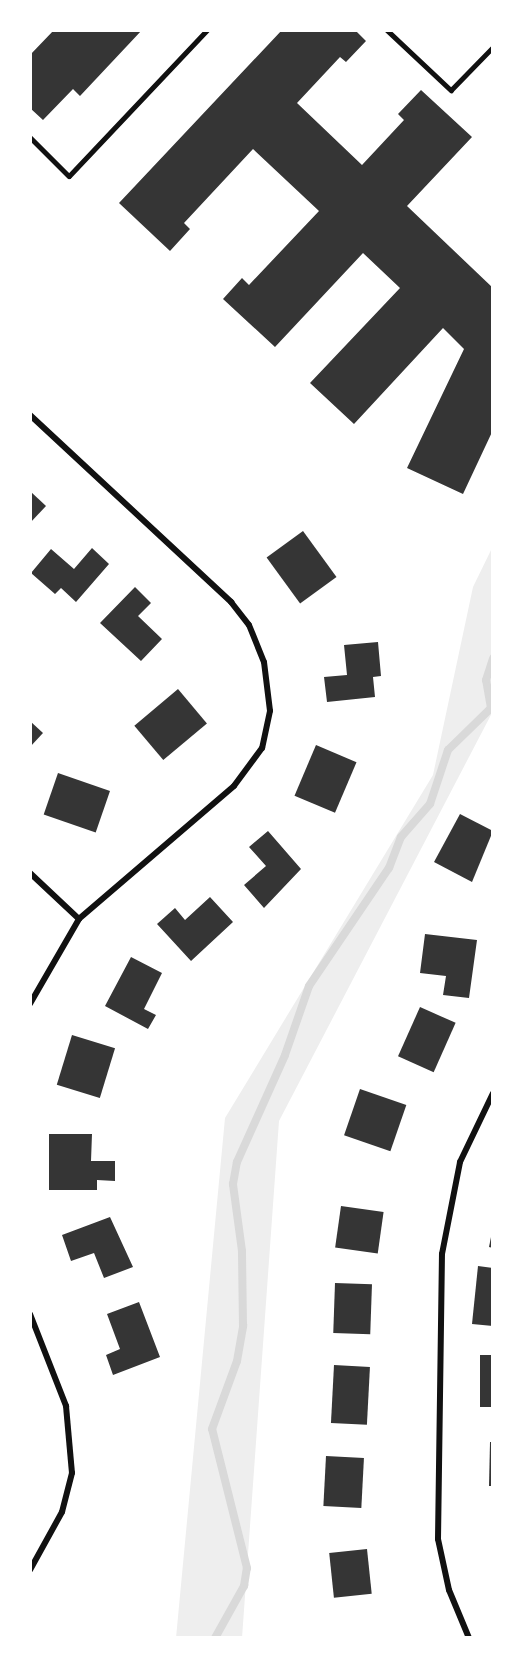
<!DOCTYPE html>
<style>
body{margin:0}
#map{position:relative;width:523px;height:1668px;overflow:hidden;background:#fff;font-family:Poppins,sans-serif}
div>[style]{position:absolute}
.green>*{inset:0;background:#eee}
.stream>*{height:8px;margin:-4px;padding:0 4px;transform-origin:4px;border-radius:4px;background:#d9d9d9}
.building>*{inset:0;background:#353535;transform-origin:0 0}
.service>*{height:4.5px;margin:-2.25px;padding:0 2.25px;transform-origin:2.25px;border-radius:2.25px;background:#111}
.minor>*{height:6px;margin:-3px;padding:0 3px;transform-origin:3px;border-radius:3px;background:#111}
span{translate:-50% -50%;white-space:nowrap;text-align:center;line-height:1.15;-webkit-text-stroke:5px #fff;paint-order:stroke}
.frame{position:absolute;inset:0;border:32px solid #fff;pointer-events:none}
</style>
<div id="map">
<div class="green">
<i style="clip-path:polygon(493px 546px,493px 711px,279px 1121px,242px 1638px,176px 1638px,225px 1118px,433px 775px,473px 587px)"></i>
</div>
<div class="stream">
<i style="left:215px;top:1638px;width:60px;rotate:-60.9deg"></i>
<i style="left:244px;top:1586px;width:18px;rotate:-81deg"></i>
<i style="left:247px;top:1568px;width:143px;rotate:-104.1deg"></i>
<i style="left:212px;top:1429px;width:72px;rotate:-69.8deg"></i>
<i style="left:237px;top:1361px;width:36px;rotate:-80deg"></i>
<i style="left:243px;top:1326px;width:75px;rotate:-90.8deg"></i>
<i style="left:242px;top:1251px;width:68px;rotate:-97.7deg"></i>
<i style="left:233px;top:1184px;width:22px;rotate:-80deg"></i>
<i style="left:237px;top:1162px;width:117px;rotate:-65.8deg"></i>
<i style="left:285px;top:1055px;width:73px;rotate:-70.8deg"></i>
<i style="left:309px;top:986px;width:143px;rotate:-55.9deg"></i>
<i style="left:389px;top:868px;width:33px;rotate:-69deg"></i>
<i style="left:401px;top:837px;width:44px;rotate:-48.7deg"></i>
<i style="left:430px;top:804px;width:57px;rotate:-71.6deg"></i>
<i style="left:448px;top:750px;width:60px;rotate:-44.3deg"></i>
<i style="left:491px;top:708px;width:28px;rotate:-100deg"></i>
<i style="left:486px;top:680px;width:23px;rotate:-72deg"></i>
</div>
<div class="building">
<i style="clip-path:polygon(54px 30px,142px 30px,80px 96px,73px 89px,43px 120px,30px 108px,30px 55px)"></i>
<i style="clip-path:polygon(282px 30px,355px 30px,366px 41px,346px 62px,340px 57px,297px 103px,362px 165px,404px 120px,398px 114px,421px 90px,472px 137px,407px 206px,493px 288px,493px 430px,463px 494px,407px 468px,464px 349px,443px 328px,354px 424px,310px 383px,400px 288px,363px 253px,275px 347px,223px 299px,242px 278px,249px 285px,319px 211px,253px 149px,184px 223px,190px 229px,170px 251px,119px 203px)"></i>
<i style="clip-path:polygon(30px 491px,46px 506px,30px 523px)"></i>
<i style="left:303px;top:531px;width:57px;height:45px;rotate:54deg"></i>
<i style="clip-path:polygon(92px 548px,109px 564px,76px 602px,61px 588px,55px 594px,31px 573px,51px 549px,74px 569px)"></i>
<i style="clip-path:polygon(135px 587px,151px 603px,138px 616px,162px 639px,141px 661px,100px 623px)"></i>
<i style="clip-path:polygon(378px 642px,381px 676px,373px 677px,375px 697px,327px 702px,324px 677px,347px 675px,344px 645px)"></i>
<i style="left:178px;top:689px;width:45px;height:57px;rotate:50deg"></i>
<i style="clip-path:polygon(30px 721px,43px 733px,30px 747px)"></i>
<i style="left:316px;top:745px;width:44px;height:55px;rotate:23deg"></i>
<i style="left:58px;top:773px;width:55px;height:44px;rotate:19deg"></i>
<i style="clip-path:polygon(460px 814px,493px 831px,472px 882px,434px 862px)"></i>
<i style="clip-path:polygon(268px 831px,301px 869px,264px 908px,244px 885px,266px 866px,249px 847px)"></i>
<i style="clip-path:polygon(210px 897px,233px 922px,191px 961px,157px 924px,175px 908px,185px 920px)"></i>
<i style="clip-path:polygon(425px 934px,477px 940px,469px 998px,443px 995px,446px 976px,420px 973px)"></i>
<i style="clip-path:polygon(131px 957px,162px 973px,144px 1009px,156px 1015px,148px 1029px,105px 1006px)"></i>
<i style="left:420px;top:1007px;width:39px;height:54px;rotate:24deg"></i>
<i style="left:72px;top:1035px;width:45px;height:52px;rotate:17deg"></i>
<i style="left:360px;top:1089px;width:49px;height:49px;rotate:19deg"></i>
<i style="clip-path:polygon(49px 1134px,92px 1134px,91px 1161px,115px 1161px,115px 1181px,97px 1180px,97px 1190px,49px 1190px)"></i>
<i style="left:341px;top:1206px;width:43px;height:42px;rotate:8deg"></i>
<i style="clip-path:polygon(110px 1217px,133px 1267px,104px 1278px,94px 1253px,71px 1261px,62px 1235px)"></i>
<i style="clip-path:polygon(492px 1232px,493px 1232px,493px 1248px,489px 1247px)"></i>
<i style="clip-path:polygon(478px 1266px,493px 1268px,493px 1326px,472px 1324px)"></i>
<i style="left:335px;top:1283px;width:37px;height:50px;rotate:2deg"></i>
<i style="clip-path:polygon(139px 1302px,160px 1357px,113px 1375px,106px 1355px,120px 1349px,107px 1314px)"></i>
<i style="left:480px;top:1355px;width:13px;height:52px"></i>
<i style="left:334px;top:1365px;width:36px;height:58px;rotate:3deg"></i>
<i style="clip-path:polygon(490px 1442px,493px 1442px,493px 1486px,489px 1486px)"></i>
<i style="left:326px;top:1456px;width:38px;height:50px;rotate:3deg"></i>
<i style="left:367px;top:1549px;width:45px;height:38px;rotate:84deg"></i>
</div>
<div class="service">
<i style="left:387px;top:30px;width:88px;rotate:43.2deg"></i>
<i style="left:451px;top:90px;width:60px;rotate:-45.7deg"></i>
<i style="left:30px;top:137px;width:55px;rotate:45deg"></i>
<i style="left:69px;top:176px;width:201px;rotate:-46.6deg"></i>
</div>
<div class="minor">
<i style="left:30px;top:415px;width:275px;rotate:42.9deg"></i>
<i style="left:231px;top:602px;width:29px;rotate:52deg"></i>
<i style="left:249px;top:625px;width:40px;rotate:68deg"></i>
<i style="left:264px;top:662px;width:49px;rotate:83deg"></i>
<i style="left:270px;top:711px;width:38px;rotate:102deg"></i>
<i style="left:262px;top:748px;width:47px;rotate:126.4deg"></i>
<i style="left:234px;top:786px;width:204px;rotate:139.4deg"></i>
<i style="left:79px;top:919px;width:98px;rotate:120deg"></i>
<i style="left:30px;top:873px;width:67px;rotate:43.2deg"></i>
<i style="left:30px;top:1314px;width:99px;rotate:68.6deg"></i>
<i style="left:66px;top:1406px;width:67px;rotate:84.9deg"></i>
<i style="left:72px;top:1473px;width:40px;rotate:104.4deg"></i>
<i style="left:62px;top:1512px;width:66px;rotate:118.9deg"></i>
<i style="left:469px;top:1638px;width:52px;rotate:-112.6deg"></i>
<i style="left:449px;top:1590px;width:52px;rotate:-102.2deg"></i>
<i style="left:438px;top:1539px;width:285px;rotate:-89.2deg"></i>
<i style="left:442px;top:1254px;width:94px;rotate:-78.9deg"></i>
<i style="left:460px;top:1162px;width:76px;rotate:-64.4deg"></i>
</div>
<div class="frame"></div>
</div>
